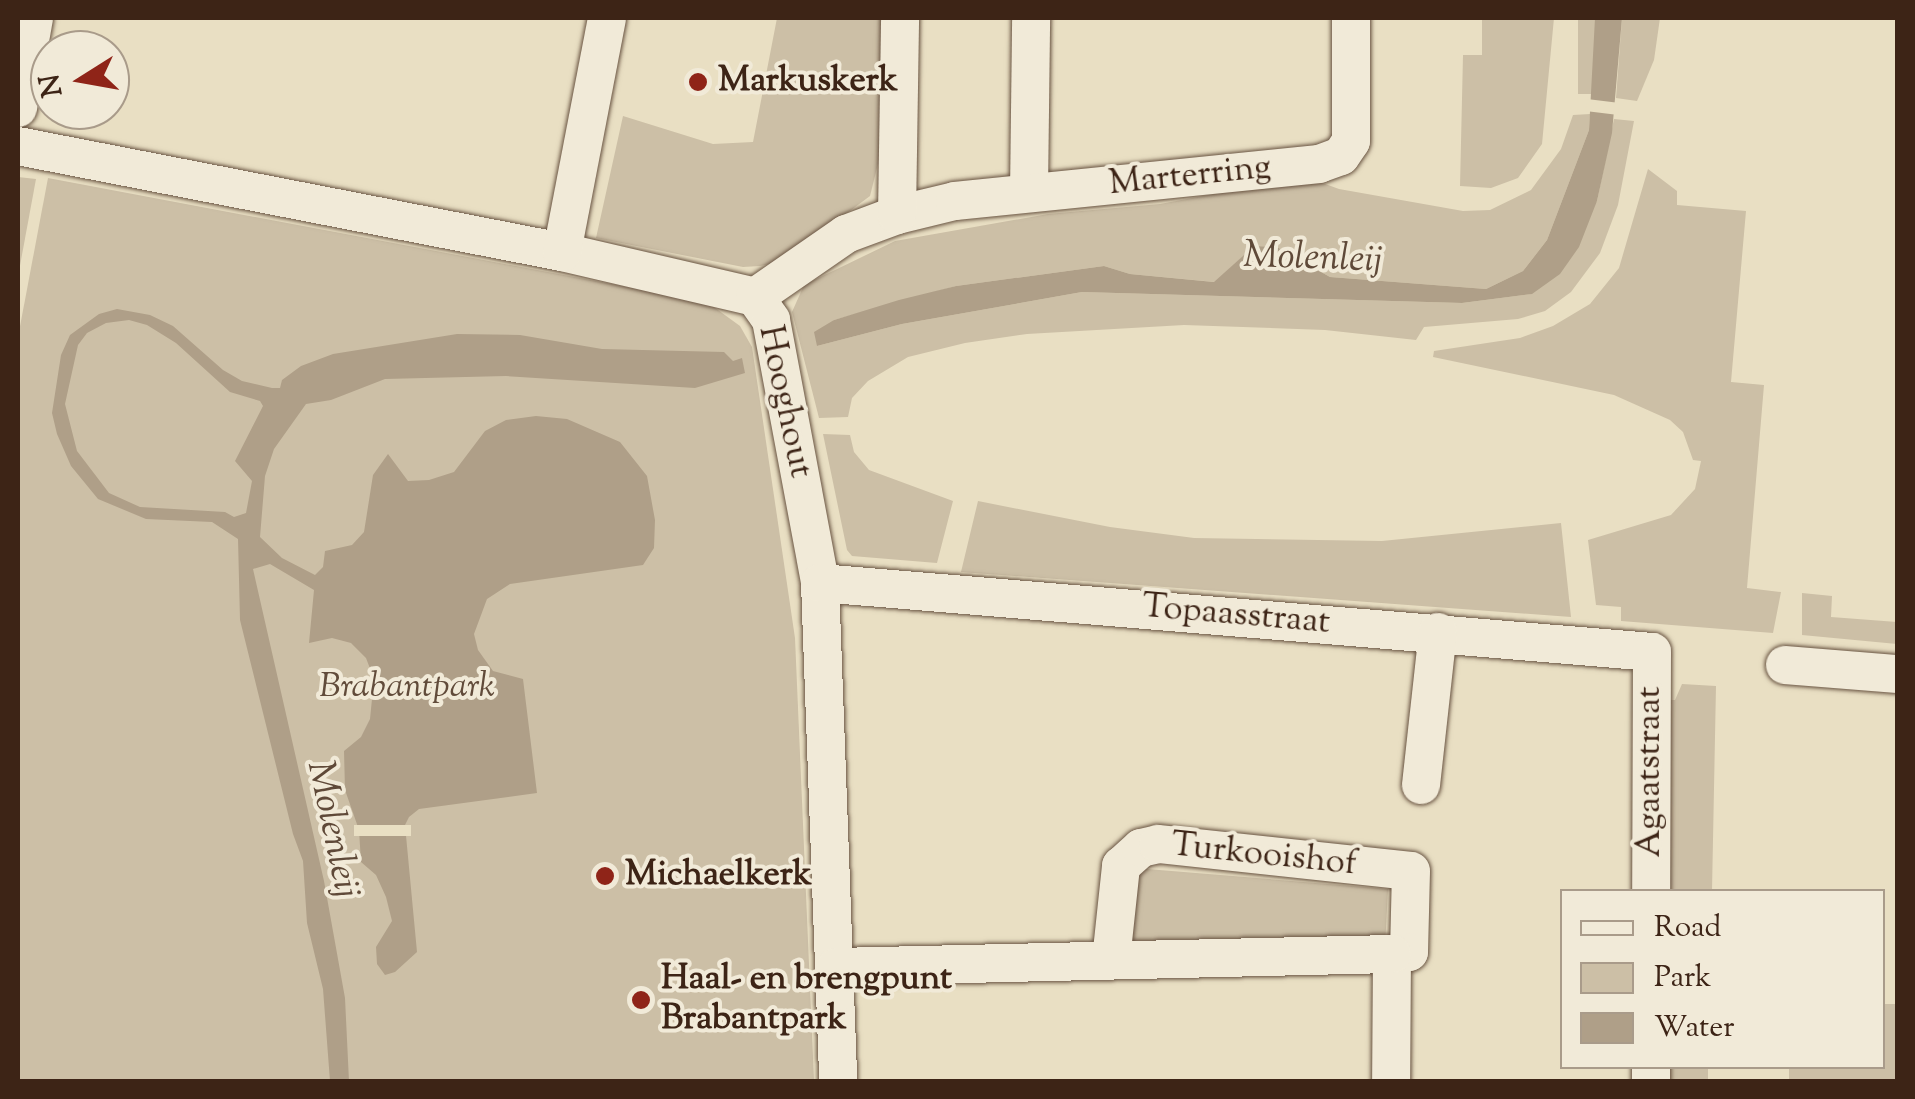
<!DOCTYPE html>
<style>
body{margin:0}
#map{position:relative;width:1915px;height:1099px;overflow:hidden;background:#e9dfc3;font-family:"Sorts Mill Goudy",serif}
div>[style]{position:absolute}
.green>*{inset:0;background:#ccbfa6;transform-origin:0 0}
.water>*{inset:0;background:#af9f88}
.pier>*{inset:0;background:#e9dfc3;transform-origin:0 0}
.roads{filter:drop-shadow(0 0 2px #685341) drop-shadow(0 0 2px #685341)}
.minor>*{height:38px;margin:-19px;padding:0 19px;transform-origin:19px;border-radius:19px;background:#f1ead8}
.dots>*{width:28px;height:28px;translate:-50% -50%;box-sizing:border-box;border:5px solid #f1ead8;border-radius:50%}
span{translate:-50% -50%;white-space:nowrap;text-align:center;line-height:1.15;-webkit-text-stroke:8px #f1ead8;paint-order:stroke}
.poi-label{font-size:35px;color:#3d2416;font-weight:700}
.left{translate:0 -50%;text-align:left}
.street-label{font-size:35px;color:#3d2416}
.park-label{font-size:35px;color:#614b3a;font-style:italic}
.water-label{font-size:38px;color:#5f4938;font-style:italic}
.frame{position:absolute;inset:0;border:20px solid #3d2416;pointer-events:none}
.legend{position:absolute;left:1560px;top:889px;width:325px;height:180px;box-sizing:border-box;background:#f1ead8;border:2px solid #a99b8a;margin:0;padding:12px 18px;list-style:none;font-size:30px;color:#3d2416}
.legend li{display:flex;align-items:center;gap:20px;height:50px}
.legend b{width:50px;border:2px solid #a99b8a}
.north{position:absolute;left:30px;top:30px;width:100px;height:100px;box-sizing:border-box;background:#f1ead8;border:2px solid #a99b8a;border-radius:50%;rotate:259deg;font-size:28px;font-weight:700;line-height:40px;text-align:center;color:#3d2416}
.north::after{content:'';display:block;margin:auto;width:35px;height:45px;background:#8f2418;clip-path:polygon(50% 0,100% 100%,50% 72%,0 100%)}
</style>
<div id="map">
<div class="green">
<i style="clip-path:polygon(777px 18px,884px 18px,883px 144px,870px 196px,781px 262px,760px 266px,743px 267px,596px 238px,623px 116px,713px 144px,753px 142px)"></i>
<i style="clip-path:polygon(1482px 18px,1554px 18px,1542px 144px,1518px 178px,1491px 188px,1460px 186px,1463px 55px,1482px 55px)"></i>
<i style="left:1578px;top:18px;width:17px;height:76px"></i>
<i style="clip-path:polygon(1622px 18px,1660px 18px,1654px 60px,1637px 101px,1616px 98px)"></i>
<i style="clip-path:polygon(1590px 114px,1589px 130px,1547px 240px,1523px 271px,1486px 289px,1330px 277px,1277px 247px,1254px 246px,1215px 282px,1130px 274px,1104px 266px,956px 286px,834px 320px,817px 346px,902px 324px,1082px 292px,1462px 303px,1531px 294px,1597px 201px,1614px 119px,1634px 121px,1618px 205px,1600px 253px,1571px 292px,1545px 311px,1518px 319px,1424px 327px,1416px 340px,1325px 330px,1184px 325px,1027px 334px,965px 343px,908px 357px,868px 381px,852px 398px,848px 417px,819px 418px,792px 312px,804px 285px,895px 241px,1048px 214px,1160px 204px,1262px 185px,1317px 181px,1339px 189px,1463px 211px,1490px 210px,1531px 190px,1561px 149px,1573px 115px)"></i>
<i style="clip-path:polygon(1648px 169px,1677px 191px,1677px 205px,1746px 211px,1731px 382px,1764px 385px,1747px 588px,1781px 592px,1773px 633px,1621px 621px,1621px 607px,1596px 605px,1588px 540px,1671px 515px,1695px 489px,1701px 461px,1693px 460px,1683px 432px,1670px 420px,1614px 395px,1433px 357px,1434px 351px,1520px 338px,1553px 326px,1590px 304px,1619px 268px)"></i>
<i style="clip-path:polygon(18px 177px,36px 179px,19px 271px,18px 271px)"></i>
<i style="clip-path:polygon(48px 178px,707px 302px,740px 326px,752px 347px,795px 638px,814px 1081px,18px 1082px,18px 337px)"></i>
<i style="clip-path:polygon(823px 434px,850px 435px,854px 452px,869px 470px,953px 501px,937px 563px,852px 556px,847px 550px)"></i>
<i style="clip-path:polygon(978px 501px,1110px 527px,1194px 538px,1382px 541px,1561px 523px,1571px 617px,961px 572px)"></i>
<i style="clip-path:polygon(1802px 593px,1832px 596px,1831px 617px,1897px 622px,1897px 644px,1802px 635px)"></i>
<i style="clip-path:polygon(1682px 684px,1716px 686px,1712px 891px,1664px 892px,1666px 700px,1675px 700px)"></i>
<i style="clip-path:polygon(1135px 868px,1388px 889px,1385px 947px,1128px 945px)"></i>
<i style="clip-path:polygon(1883px 1004px,1897px 1004px,1897px 1081px,1789px 1081px,1789px 1067px,1882px 1066px)"></i>
<i style="left:1663px;top:1067px;width:45px;height:15px"></i>
</div>
<div class="water">
<i style="clip-path:polygon(1595px 18px,1622px 18px,1612px 133px,1597px 201px,1579px 247px,1560px 274px,1532px 294px,1462px 303px,1082px 292px,902px 324px,817px 346px,814px 332px,834px 320px,899px 300px,956px 286px,1104px 266px,1130px 274px,1214px 282px,1254px 246px,1277px 247px,1330px 277px,1486px 289px,1523px 271px,1547px 240px,1589px 130px)"></i>
<i style="clip-path:polygon(evenodd,117px 309px,150px 315px,173px 326px,223px 370px,242px 381px,272px 388px,280px 388px,282px 380px,301px 366px,333px 354px,457px 334px,520px 335px,602px 349px,724px 352px,733px 361px,742px 358px,745px 373px,695px 388px,506px 376px,385px 379px,331px 400px,306px 404px,274px 449px,265px 476px,260px 537px,282px 558px,315px 575px,323px 567px,325px 551px,352px 545px,364px 532px,373px 475px,388px 454px,408px 481px,429px 480px,454px 472px,485px 431px,506px 420px,536px 416px,567px 419px,620px 442px,647px 476px,655px 520px,654px 548px,643px 565px,510px 584px,487px 599px,474px 634px,478px 650px,493px 671px,523px 679px,537px 793px,419px 809px,409px 817px,405px 825px,417px 952px,395px 972px,385px 975px,377px 964px,376px 947px,392px 921px,386px 897px,376px 875px,361px 862px,359px 830px,345px 790px,344px 751px,361px 737px,370px 719px,374px 679px,366px 658px,351px 643px,332px 638px,309px 643px,314px 590px,270px 564px,253px 569px,324px 881px,345px 998px,349px 1081px,330px 1081px,323px 989px,307px 923px,303px 861px,293px 834px,240px 620px,238px 539px,212px 522px,146px 519px,98px 499px,71px 466px,57px 434px,52px 413px,61px 355px,70px 335px,99px 314px,117px 309px,129px 320px,147px 325px,176px 343px,230px 392px,260px 401px,263px 406px,235px 461px,252px 481px,246px 513px,234px 517px,225px 512px,140px 507px,109px 493px,77px 451px,65px 404px,78px 345px,87px 333px,106px 323px,129px 320px)"></i>
</div>
<div class="pier">
<i style="left:1587px;top:99px;width:33px;height:12px;rotate:7deg"></i>
<i style="left:411px;top:825px;width:11px;height:57px;rotate:90deg"></i>
</div>
<div class="roads">
<div class="minor">
<i style="left:18px;top:108px;width:91px;rotate:-79.9deg"></i>
<i style="left:18px;top:146px;width:554px;rotate:11.03deg"></i>
<i style="left:562px;top:252px;width:198px;rotate:13.1deg"></i>
<i style="left:755px;top:297px;width:28px;rotate:55deg"></i>
<i style="left:771px;top:320px;width:268px;rotate:79.4deg"></i>
<i style="left:820px;top:583px;width:499px;rotate:87.9deg"></i>
<i style="left:1029px;top:193px;width:175px;rotate:-89.3deg"></i>
<i style="left:897px;top:215px;width:60px;rotate:-13.6deg"></i>
<i style="left:955px;top:201px;width:366px;rotate:-5.8deg"></i>
<i style="left:1319px;top:164px;width:23px;rotate:-20deg"></i>
<i style="left:1341px;top:156px;width:18px;rotate:-56deg"></i>
<i style="left:1351px;top:141px;width:123px;rotate:-90deg"></i>
<i style="left:562px;top:252px;width:238px;rotate:-79.1deg"></i>
<i style="left:755px;top:297px;width:111px;rotate:-34.7deg"></i>
<i style="left:846px;top:234px;width:54px;rotate:-20.4deg"></i>
<i style="left:897px;top:215px;width:197px;rotate:-89.1deg"></i>
<i style="left:820px;top:583px;width:835px;rotate:4.74deg"></i>
<i style="left:1652px;top:652px;width:240px;rotate:90.2deg"></i>
<i style="left:1785px;top:665px;width:113px;rotate:4.6deg"></i>
<i style="left:1421px;top:785px;width:154px;rotate:-83.7deg"></i>
<i style="left:1111px;top:960px;width:95px;rotate:-83.9deg"></i>
<i style="left:1121px;top:866px;width:27px;rotate:-42deg"></i>
<i style="left:1141px;top:848px;width:17px;rotate:-13deg"></i>
<i style="left:1158px;top:844px;width:254px;rotate:6.1deg"></i>
<i style="left:1411px;top:871px;width:81px;rotate:91.4deg"></i>
<i style="left:1409px;top:952px;width:17px;rotate:173deg"></i>
<i style="left:1392px;top:954px;width:128px;rotate:90.4deg"></i>
<i style="left:836px;top:967px;width:556px;rotate:-1.34deg"></i>
<i style="left:1651px;top:1082px;width:16px;rotate:-90deg"></i>
</div>
</div>
<div class="dots">
<i style="left:698px;top:82px;background:#8f2418"></i>
<i style="left:605px;top:876px;background:#8f2418"></i>
<i style="left:641px;top:1000px;background:#8f2418"></i>
</div>
<div class="poi-label">
<span class="left" style="left:718px;top:82px">Markuskerk</span>
<span class="left" style="left:625px;top:876px">Michaelkerk</span>
<span class="left" style="left:661px;top:1000px">Haal- en brengpunt<br>Brabantpark</span>
</div>
<div class="street-label">
<span style="left:1190px;top:177px;rotate:-6deg">Marterring</span>
<span style="left:784px;top:402px;rotate:78deg">Hooghout</span>
<span style="left:1236px;top:616px;rotate:5deg">Topaasstraat</span>
<span style="left:1651px;top:772px;rotate:-90deg">Agaatstraat</span>
<span style="left:1264px;top:856px;rotate:6deg">Turkooishof</span>
</div>
<div class="park-label">
<span style="left:407px;top:688px">Brabantpark</span>
</div>
<div class="water-label">
<span style="left:1313px;top:260px;rotate:2deg">Molenleij</span>
<span style="left:331px;top:830px;rotate:78deg">Molenleij</span>
</div>
<div class="frame"></div>
<ul class="legend">
<li><b style="height:12px;background:#f1ead8"></b>Road</li>
<li><b style="height:28px;background:#ccbfa6"></b>Park</li>
<li><b style="height:28px;background:#af9f88"></b>Water</li>
</ul>
<div class="north">N</div>
</div>
